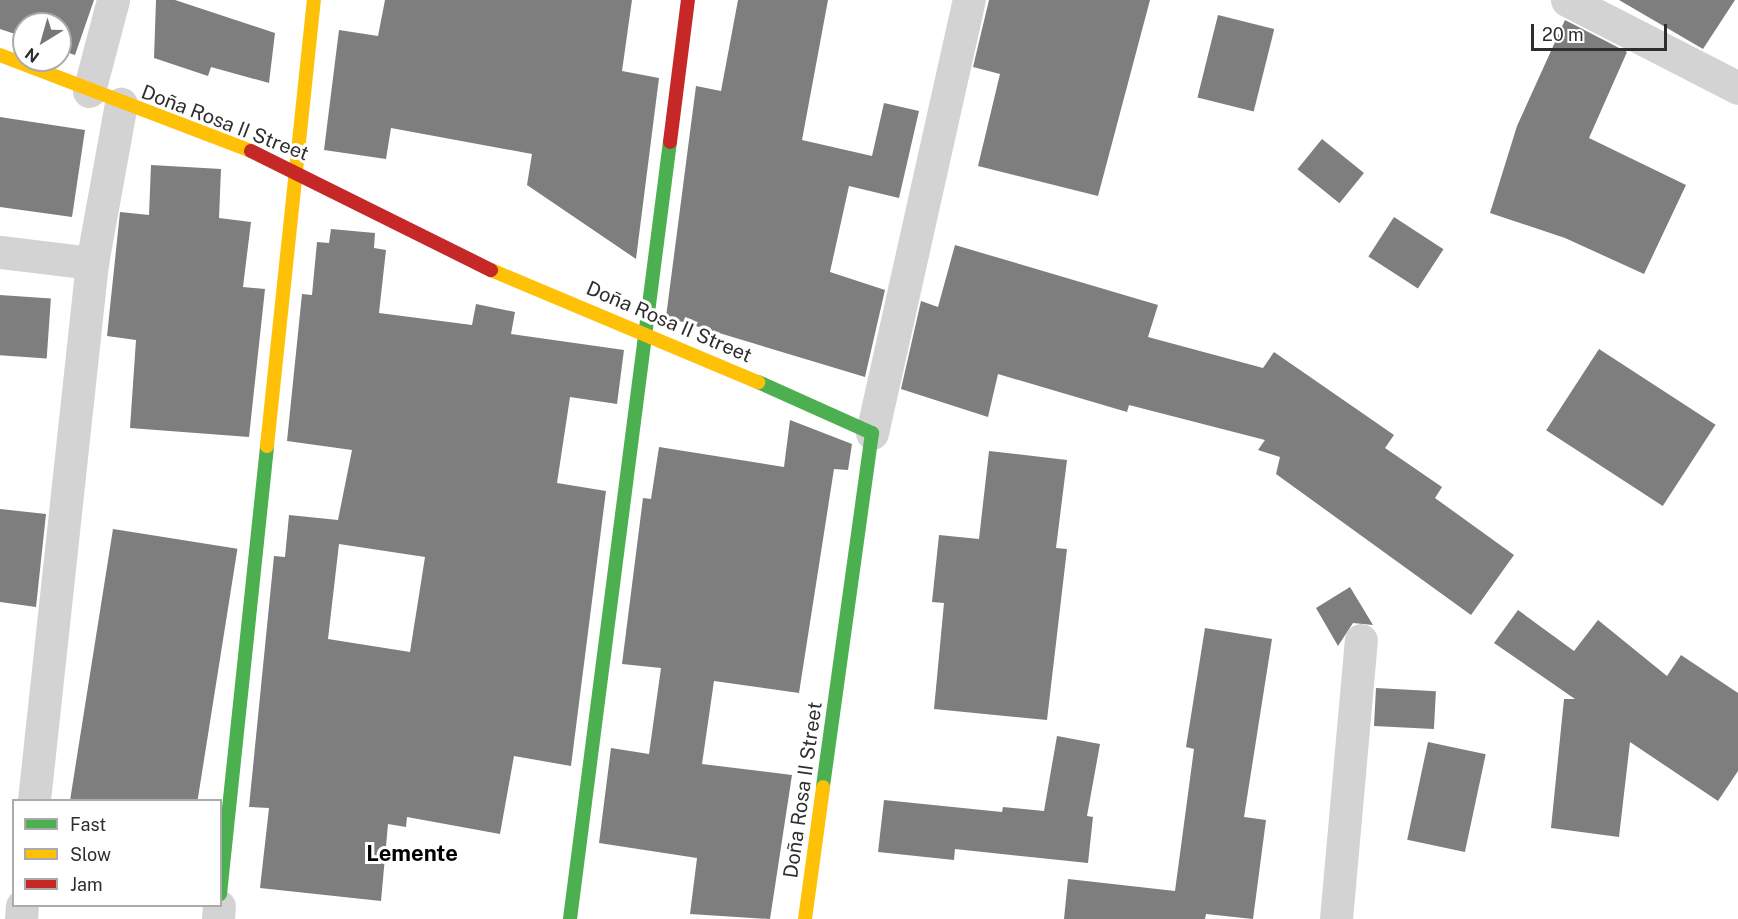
<!DOCTYPE html>
<meta charset="utf-8">
<style>
body{margin:0}
#map{position:relative;width:1738px;height:919px;overflow:hidden;background:#fff;font-family:"Public Sans",sans-serif}
div>[style]{position:absolute}
.building>*{inset:0;background:#7e7e7e;transform-origin:0 0}
.street>*{height:33px;margin:-16.5px;padding:0 16.5px;transform-origin:16.5px;border-radius:16.5px;background:#d3d3d3}
.fast>*{height:14px;margin:-7px;padding:0 7px;transform-origin:7px;border-radius:7px;background:#4caf50}
.slow>*{height:14px;margin:-7px;padding:0 7px;transform-origin:7px;border-radius:7px;background:#ffc107}
.jam>*{height:14px;margin:-7px;padding:0 7px;transform-origin:7px;border-radius:7px;background:#c62828}
span{translate:-50% -50%;white-space:nowrap;text-align:center;line-height:1.15;-webkit-text-stroke:6px #fff;paint-order:stroke}
.street-label{font-size:20px;color:#2e2e2e}
.quarter-label{font-size:22px;color:#000;font-weight:700}
.legend{position:absolute;left:12px;top:799px;width:210px;height:108px;box-sizing:border-box;background:#fff;border:2px solid #ababab;margin:0;padding:8px 10px;list-style:none;font-size:18px;color:#2e2e2e}
.legend li{display:flex;align-items:center;gap:12px;height:30px}
.legend b{width:30px;border:2px solid #ababab}
.north{position:absolute;left:12px;top:12px;width:60px;height:60px;box-sizing:border-box;background:#fff;border:2px solid #ababab;border-radius:50%;rotate:217deg;font-size:16px;font-weight:700;line-height:24px;text-align:center;color:#2e2e2e}
.north::after{content:'';display:block;margin:auto;width:21px;height:27px;background:#777;clip-path:polygon(50% 0,100% 100%,50% 72%,0 100%)}
.scale{position:absolute;left:1531px;top:24px;width:136px;height:27px;box-sizing:border-box;border:3px solid #2e2e2e;border-top:0;padding-left:8px;font-size:18px;line-height:21px;white-space:nowrap;color:#2e2e2e;-webkit-text-stroke:4px #fff;paint-order:stroke}
</style>
<div id="map">
<div class="building">
<i style="clip-path:polygon(0 0,94px 0,75px 55px,60px 50px,60px 24px,24px 24px,24px 37px,0 29px)"></i>
<i style="clip-path:polygon(156px 0,175px 0,275px 33px,269px 83px,211px 67px,208px 76px,154px 58px)"></i>
<i style="clip-path:polygon(385px 0,632px 0,622px 71px,659px 78px,636px 259px,527px 185px,532px 154px,391px 128px,386px 159px,324px 150px,339px 30px,378px 36px)"></i>
<i style="clip-path:polygon(738px 0,828px 0,802px 140px,872px 156px,884px 103px,919px 111px,899px 198px,849px 186px,830px 272px,885px 290px,865px 377px,666px 317px,696px 86px,721px 91px)"></i>
<i style="clip-path:polygon(989px 0,1150px 0,1098px 196px,978px 166px,1000px 74px,973px 67px)"></i>
<i style="clip-path:polygon(1619px 0,1735px 0,1703px 49px)"></i>
<i style="left:1218px;top:15px;width:58px;height:85px;rotate:14deg"></i>
<i style="clip-path:polygon(1565px 20px,1627px 52px,1589px 138px,1686px 185px,1644px 274px,1565px 238px,1490px 213px,1517px 126px)"></i>
<i style="clip-path:polygon(0 117px,85px 130px,72px 217px,0 207px)"></i>
<i style="left:1322px;top:139px;width:54px;height:39px;rotate:39deg"></i>
<i style="clip-path:polygon(151px 165px,221px 169px,219px 218px,251px 222px,243px 287px,265px 289px,249px 437px,130px 428px,136px 340px,107px 336px,120px 212px,149px 215px)"></i>
<i style="left:1394px;top:217px;width:59px;height:47px;rotate:33deg"></i>
<i style="clip-path:polygon(evenodd,331px 229px,375px 233px,374px 248px,386px 250px,379px 313px,472px 325px,476px 304px,515px 312px,511px 334px,624px 350px,617px 404px,570px 397px,557px 483px,606px 491px,571px 766px,514px 756px,500px 834px,407px 817px,406px 827px,388px 824px,381px 901px,260px 888px,269px 808px,249px 807px,274px 556px,285px 557px,289px 515px,338px 520px,352px 450px,287px 441px,302px 294px,312px 295px,317px 242px,329px 243px,331px 229px,339px 544px,425px 557px,410px 652px,328px 639px,339px 544px)"></i>
<i style="clip-path:polygon(955px 245px,1158px 305px,1148px 337px,1263px 368px,1274px 352px,1394px 435px,1385px 448px,1442px 487px,1435px 498px,1514px 555px,1471px 615px,1276px 474px,1280px 457px,1258px 450px,1265px 440px,1129px 405px,1127px 412px,998px 374px,988px 417px,901px 389px,921px 301px,938px 307px)"></i>
<i style="left:0;top:295px;width:51px;height:60px;rotate:4deg"></i>
<i style="left:1599px;top:349px;width:139px;height:97px;rotate:33deg"></i>
<i style="clip-path:polygon(790px 420px,852px 444px,848px 470px,834px 469px,799px 693px,714px 681px,702px 764px,792px 775px,770px 919px,690px 914px,697px 858px,599px 843px,611px 748px,649px 754px,661px 668px,622px 664px,643px 498px,651px 499px,659px 447px,784px 467px)"></i>
<i style="clip-path:polygon(989px 451px,1067px 460px,1056px 548px,1067px 549px,1047px 720px,934px 709px,944px 603px,932px 602px,939px 535px,979px 539px)"></i>
<i style="clip-path:polygon(0 509px,46px 514px,36px 607px,0 602px)"></i>
<i style="left:113px;top:529px;width:126px;height:273px;rotate:9deg"></i>
<i style="clip-path:polygon(1350px 587px,1373px 625px,1353px 623px,1338px 646px,1316px 608px)"></i>
<i style="clip-path:polygon(1518px 610px,1574px 651px,1598px 620px,1667px 676px,1681px 655px,1738px 693px,1738px 771px,1718px 801px,1630px 742px,1619px 837px,1551px 828px,1564px 699px,1575px 699px,1494px 643px)"></i>
<i style="clip-path:polygon(1205px 628px,1272px 639px,1244px 817px,1266px 820px,1253px 919px,1206px 914px,1205px 919px,1064px 919px,1068px 879px,1175px 891px,1194px 749px,1186px 747px)"></i>
<i style="left:1376px;top:688px;width:60px;height:38px;rotate:3deg"></i>
<i style="clip-path:polygon(1057px 736px,1100px 744px,1087px 816px,1093px 817px,1088px 863px,955px 849px,954px 860px,878px 852px,884px 800px,1002px 812px,1003px 807px,1044px 811px)"></i>
<i style="left:1428px;top:742px;width:59px;height:100px;rotate:12deg"></i>
</div>
<div class="street">
<i style="left:1567px;top:0;width:192px;rotate:27.2deg"></i>
<i style="left:89px;top:91px;width:94px;rotate:-75.2deg"></i>
<i style="left:0;top:252px;width:93px;rotate:6.8deg"></i>
<i style="left:872px;top:433px;width:444px;rotate:-77.4deg"></i>
<i style="left:34px;top:800px;width:540px;rotate:-83.84deg"></i>
<i style="left:92px;top:263px;width:162px;rotate:-79.7deg"></i>
<i style="left:21px;top:919px;width:13px;rotate:-86deg"></i>
<i style="left:218px;top:919px;width:13px;rotate:-86deg"></i>
<i style="left:1336px;top:919px;width:280px;rotate:-84.9deg"></i>
</div>
<div class="fast">
<i style="left:758px;top:382px;width:125px;rotate:24.1deg"></i>
<i style="left:872px;top:433px;width:357px;rotate:97.9deg"></i>
<i style="left:220px;top:894px;width:450px;rotate:-84deg"></i>
<i style="left:570px;top:919px;width:783px;rotate:-82.67deg"></i>
</div>
<div class="slow">
<i style="left:0;top:55px;width:269px;rotate:20.9deg"></i>
<i style="left:491px;top:270px;width:290px;rotate:22.8deg"></i>
<i style="left:267px;top:446px;width:448px;rotate:-84deg"></i>
<i style="left:805px;top:919px;width:133px;rotate:-82.2deg"></i>
</div>
<div class="jam">
<i style="left:670px;top:142px;width:143px;rotate:-82.8deg"></i>
<i style="left:251px;top:151px;width:268px;rotate:26.4deg"></i>
</div>
<div class="street-label">
<span style="left:225px;top:123px;rotate:21deg">Doña Rosa II Street</span>
<span style="left:669px;top:322px;rotate:23deg">Doña Rosa II Street</span>
<span style="left:803px;top:790px;rotate:-82deg">Doña Rosa II Street</span>
</div>
<div class="quarter-label">
<span style="left:412px;top:854px">Lemente</span>
</div>
<ul class="legend">
<li><b style="height:8px;background:#4caf50"></b>Fast</li>
<li><b style="height:8px;background:#ffc107"></b>Slow</li>
<li><b style="height:8px;background:#c62828"></b>Jam</li>
</ul>
<div class="north">N</div>
<div class="scale">20 m</div>
</div>
